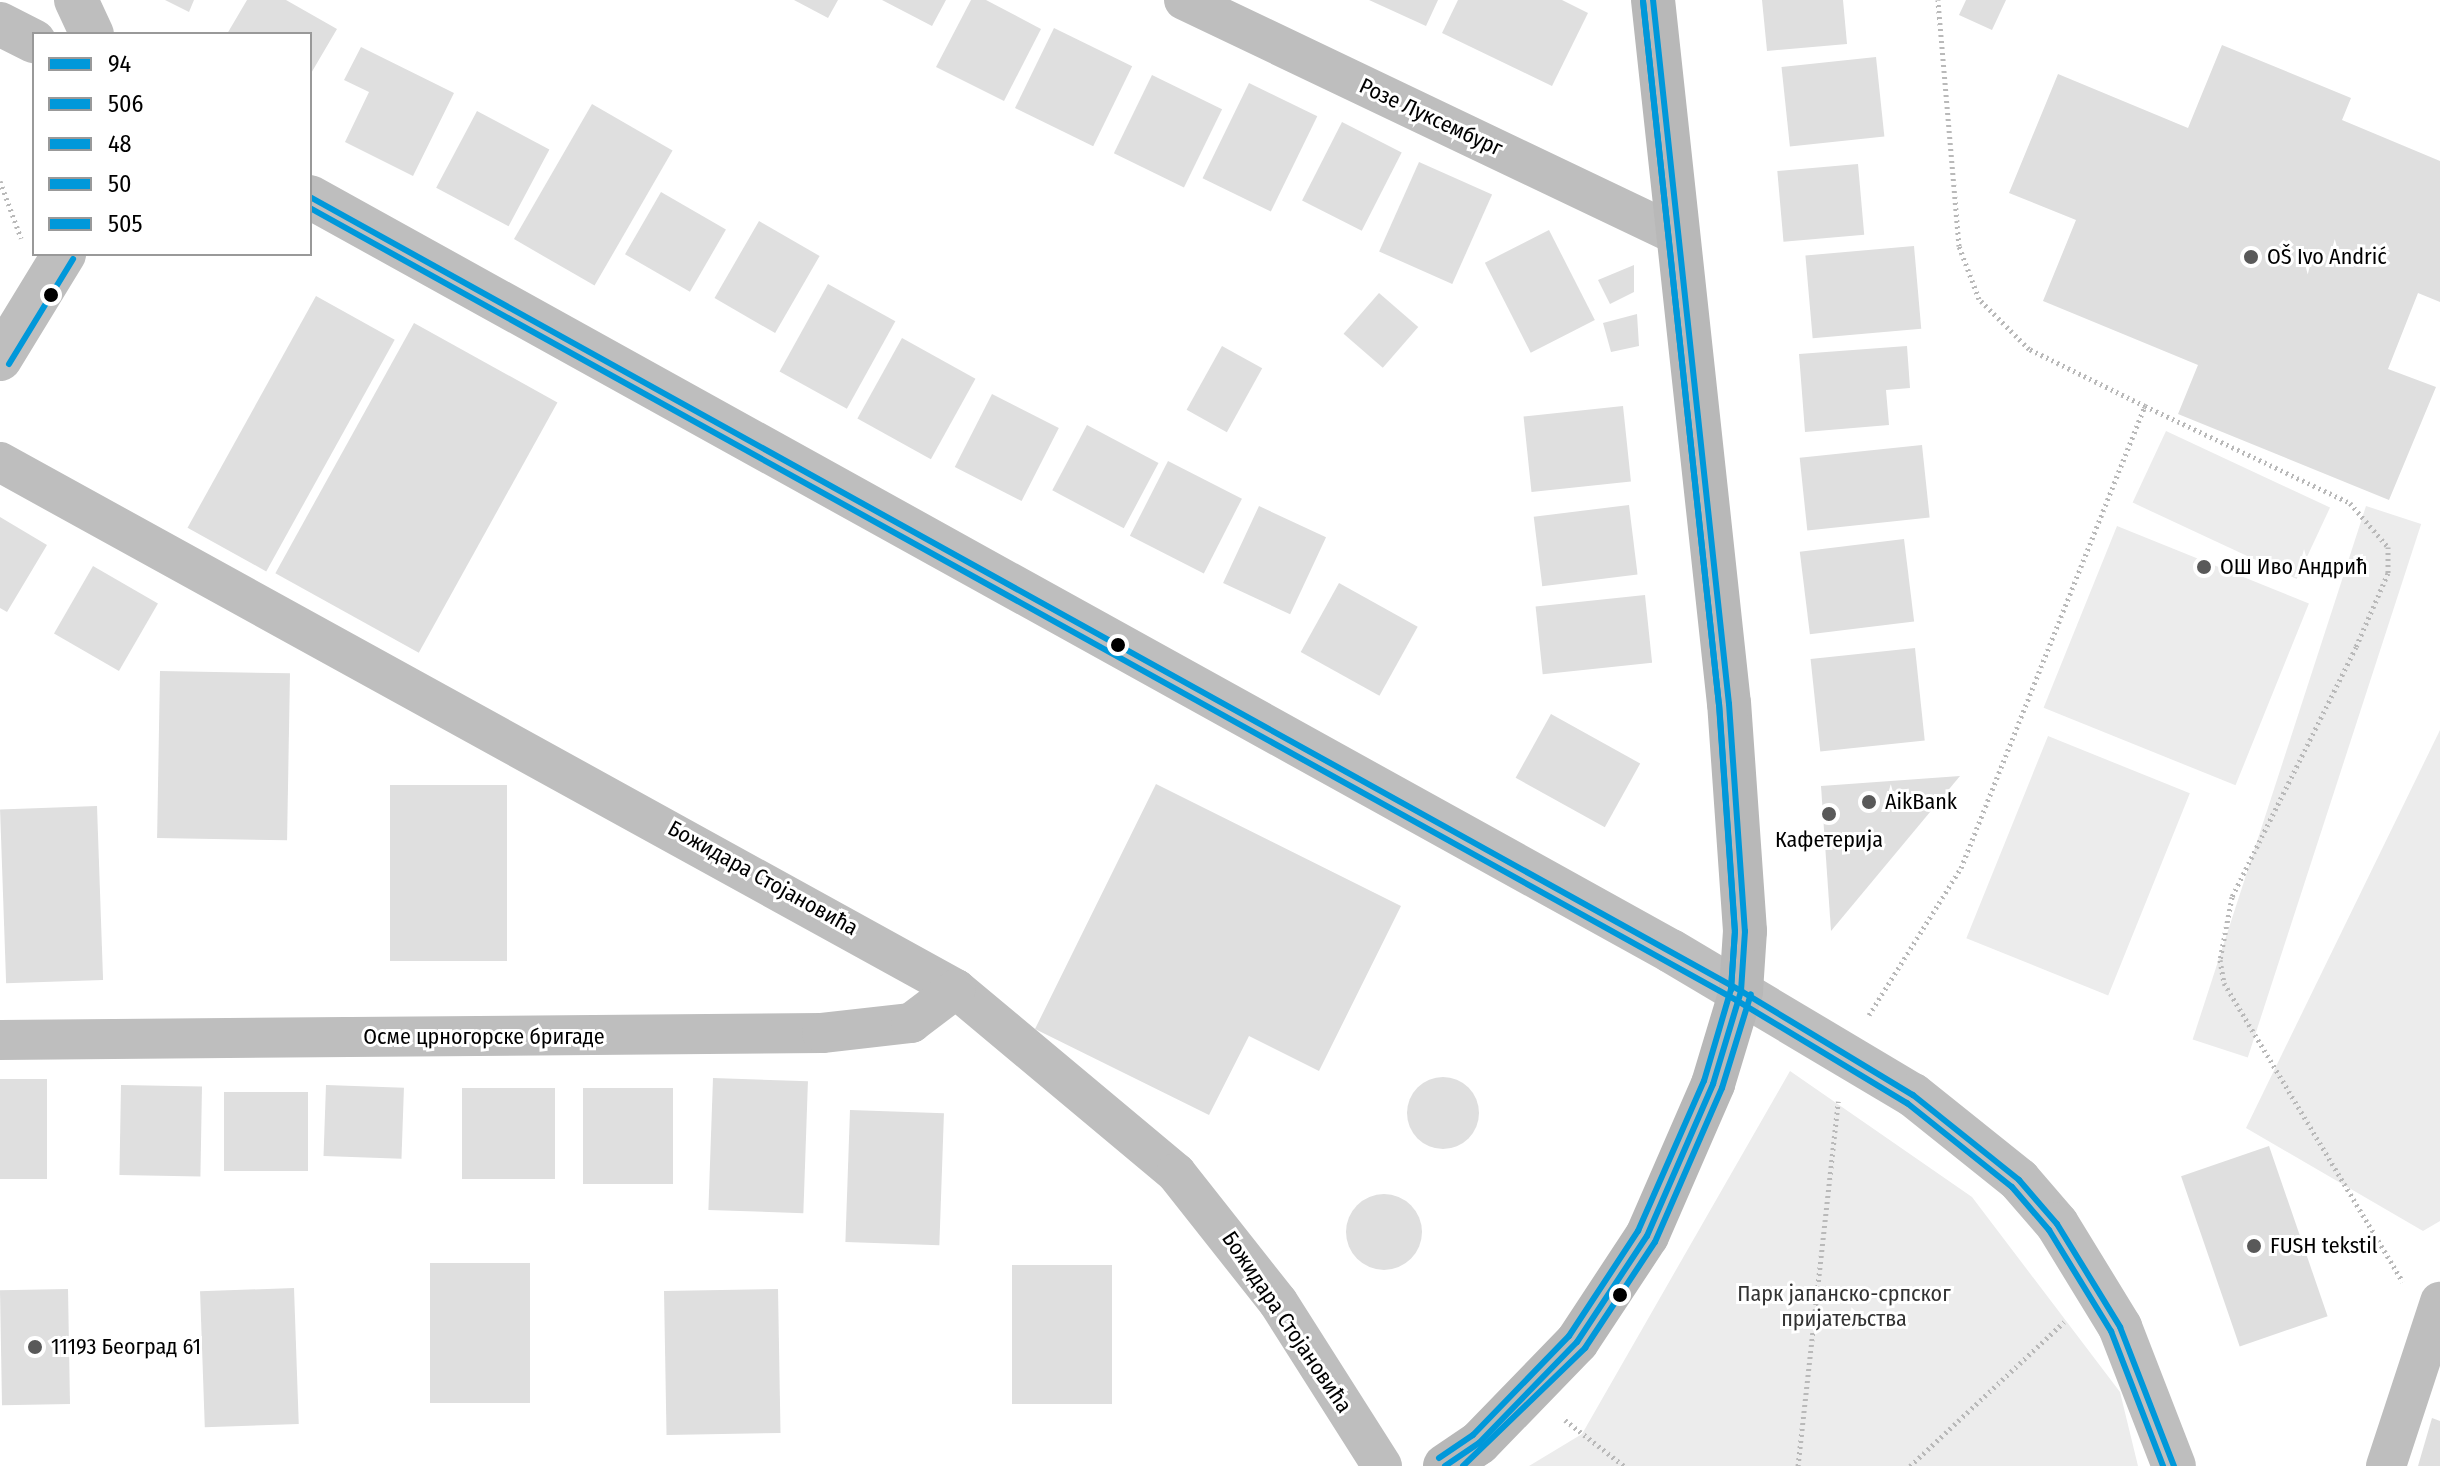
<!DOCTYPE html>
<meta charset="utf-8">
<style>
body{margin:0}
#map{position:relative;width:2440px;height:1466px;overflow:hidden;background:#fff;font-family:"Fira Sans Condensed",sans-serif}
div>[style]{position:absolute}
.green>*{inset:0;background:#ececec;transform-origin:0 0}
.building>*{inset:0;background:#dfdfdf;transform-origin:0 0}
.round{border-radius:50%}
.path>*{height:5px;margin-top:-2.5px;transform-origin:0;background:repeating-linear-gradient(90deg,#b9b9b9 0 2px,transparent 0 6px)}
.minor>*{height:40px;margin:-20px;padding:0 20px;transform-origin:20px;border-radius:20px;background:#bebebe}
.tertiary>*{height:44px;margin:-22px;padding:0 22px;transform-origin:22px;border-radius:22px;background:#bebebe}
.secondary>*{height:44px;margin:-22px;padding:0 22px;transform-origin:22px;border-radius:22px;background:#b8b8b8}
.bus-1>*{height:6px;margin:-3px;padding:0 3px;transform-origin:3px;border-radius:3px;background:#0098da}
.bus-2>*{height:6px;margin:-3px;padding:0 3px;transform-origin:3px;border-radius:3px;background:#0098da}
.bus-3>*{height:6px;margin:-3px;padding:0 3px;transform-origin:3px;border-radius:3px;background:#0098da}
.bus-4>*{height:6px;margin:-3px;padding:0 3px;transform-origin:3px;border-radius:3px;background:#0098da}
.bus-5>*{height:6px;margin:-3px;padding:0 3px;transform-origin:3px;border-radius:3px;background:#0098da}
.dots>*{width:22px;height:22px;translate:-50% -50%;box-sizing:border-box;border:4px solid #fff;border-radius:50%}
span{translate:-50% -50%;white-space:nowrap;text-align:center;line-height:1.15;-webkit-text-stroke:6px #fff;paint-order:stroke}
.street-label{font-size:22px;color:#000}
.poi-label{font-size:22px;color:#000}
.left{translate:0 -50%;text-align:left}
.park-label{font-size:22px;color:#333}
.legend{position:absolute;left:32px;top:32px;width:280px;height:224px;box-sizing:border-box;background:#fff;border:2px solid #999;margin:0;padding:10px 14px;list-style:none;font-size:24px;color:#000}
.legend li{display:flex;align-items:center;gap:16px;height:40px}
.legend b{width:40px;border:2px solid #999}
</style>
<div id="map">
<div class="green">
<i style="left:2166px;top:431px;width:181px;height:79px;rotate:25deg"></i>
<i style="left:2366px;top:506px;width:58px;height:561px;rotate:18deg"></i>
<i style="left:2117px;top:526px;width:207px;height:196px;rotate:22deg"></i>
<i style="clip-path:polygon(2440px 730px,2440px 1221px,2423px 1231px,2246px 1128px)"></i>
<i style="left:2048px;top:736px;width:153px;height:218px;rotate:22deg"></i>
<i style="clip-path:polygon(1790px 1071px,1972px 1197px,2120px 1392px,2138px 1466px,1529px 1466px,1582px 1434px)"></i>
</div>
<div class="building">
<i style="clip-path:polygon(165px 0,194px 0,189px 12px)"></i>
<i style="clip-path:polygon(247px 0,286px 0,337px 29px,310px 75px,310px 34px,227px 34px)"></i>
<i style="clip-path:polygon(794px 0,838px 0,828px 18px)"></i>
<i style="clip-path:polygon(882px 0,946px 0,932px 26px)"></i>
<i style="clip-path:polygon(971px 0,986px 0,1041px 29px,1004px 101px,936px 67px)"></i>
<i style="clip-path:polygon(1369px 0,1438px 0,1426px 26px)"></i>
<i style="clip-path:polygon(1458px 0,1562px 0,1588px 13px,1552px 86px,1442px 33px)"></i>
<i style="clip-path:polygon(1762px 0,1843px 0,1847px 44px,1767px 51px)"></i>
<i style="clip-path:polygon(1966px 0,2006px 0,1992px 30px,1959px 15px)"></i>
<i style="left:1054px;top:28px;width:87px;height:89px;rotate:26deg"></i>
<i style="clip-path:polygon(2222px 45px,2351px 98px,2342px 120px,2440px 161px,2440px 302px,2418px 293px,2388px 369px,2436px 387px,2389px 500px,2178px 414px,2198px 365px,2043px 301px,2076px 220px,2009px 193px,2058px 74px,2188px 128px)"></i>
<i style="clip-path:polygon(361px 47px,454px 93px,413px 176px,345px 142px,369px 92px,344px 80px)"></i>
<i style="left:1876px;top:57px;width:80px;height:95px;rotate:84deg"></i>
<i style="left:1152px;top:75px;width:78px;height:87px;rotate:26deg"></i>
<i style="left:1249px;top:83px;width:76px;height:106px;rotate:26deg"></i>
<i style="left:592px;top:104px;width:93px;height:156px;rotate:30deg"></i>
<i style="left:477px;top:111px;width:82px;height:87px;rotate:28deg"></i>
<i style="left:1342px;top:122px;width:67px;height:88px;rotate:27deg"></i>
<i style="left:1419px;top:162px;width:80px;height:98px;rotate:24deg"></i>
<i style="left:1858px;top:164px;width:71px;height:81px;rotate:85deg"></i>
<i style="left:661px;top:192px;width:75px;height:72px;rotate:30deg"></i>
<i style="left:759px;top:221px;width:70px;height:89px;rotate:30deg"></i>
<i style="left:1549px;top:230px;width:101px;height:72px;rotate:63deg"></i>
<i style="left:1914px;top:246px;width:83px;height:109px;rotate:85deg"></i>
<i style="clip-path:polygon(1634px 265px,1634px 292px,1610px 304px,1598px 280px)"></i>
<i style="left:828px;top:284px;width:77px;height:100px;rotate:29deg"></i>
<i style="left:1379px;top:293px;width:52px;height:54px;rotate:41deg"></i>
<i style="left:316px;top:296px;width:90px;height:265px;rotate:29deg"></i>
<i style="clip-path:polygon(1637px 314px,1639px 346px,1611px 352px,1603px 323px)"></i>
<i style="left:414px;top:323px;width:164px;height:286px;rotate:29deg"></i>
<i style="left:902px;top:338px;width:84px;height:92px;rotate:29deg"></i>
<i style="left:1222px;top:346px;width:46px;height:73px;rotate:29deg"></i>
<i style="clip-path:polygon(1907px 346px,1910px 388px,1886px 390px,1889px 425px,1805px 432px,1799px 354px)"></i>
<i style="left:992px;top:394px;width:75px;height:82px;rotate:27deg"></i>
<i style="left:1623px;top:406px;width:76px;height:100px;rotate:84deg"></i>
<i style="left:1087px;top:425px;width:81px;height:74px;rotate:28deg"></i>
<i style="left:1922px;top:445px;width:73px;height:123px;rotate:84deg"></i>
<i style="left:1168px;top:461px;width:83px;height:84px;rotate:27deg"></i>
<i style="left:1629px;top:505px;width:70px;height:96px;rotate:83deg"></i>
<i style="left:1259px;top:506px;width:74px;height:85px;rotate:25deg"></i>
<i style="clip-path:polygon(0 517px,47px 545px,7px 612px,0 608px)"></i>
<i style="left:1904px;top:539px;width:83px;height:105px;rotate:83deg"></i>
<i style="left:93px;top:566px;width:75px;height:78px;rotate:30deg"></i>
<i style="left:1339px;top:583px;width:90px;height:79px;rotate:29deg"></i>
<i style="left:1645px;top:595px;width:68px;height:110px;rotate:84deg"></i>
<i style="left:1915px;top:648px;width:93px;height:105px;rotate:84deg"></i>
<i style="left:160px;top:671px;width:130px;height:167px;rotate:1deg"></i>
<i style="left:1551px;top:714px;width:102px;height:73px;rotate:29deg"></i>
<i style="clip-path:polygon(1960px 776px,1831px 931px,1821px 786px)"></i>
<i style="clip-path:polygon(1156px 784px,1401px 906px,1319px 1071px,1249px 1036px,1209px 1115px,1035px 1029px)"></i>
<i style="left:507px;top:785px;width:176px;height:117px;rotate:90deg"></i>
<i style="left:97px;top:806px;width:174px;height:97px;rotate:88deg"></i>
<i class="round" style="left:1407px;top:1077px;width:72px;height:72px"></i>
<i style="left:713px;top:1078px;width:95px;height:132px;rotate:2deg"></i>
<i style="left:0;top:1079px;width:47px;height:100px"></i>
<i style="left:121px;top:1085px;width:81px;height:90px;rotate:1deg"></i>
<i style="left:326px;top:1085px;width:78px;height:71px;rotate:2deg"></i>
<i style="left:462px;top:1088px;width:93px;height:91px"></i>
<i style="left:583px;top:1088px;width:90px;height:96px"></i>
<i style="left:224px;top:1092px;width:84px;height:79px"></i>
<i style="left:850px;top:1110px;width:94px;height:132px;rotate:2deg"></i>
<i style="left:2269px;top:1146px;width:180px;height:93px;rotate:71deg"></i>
<i class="round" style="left:1346px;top:1194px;width:76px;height:76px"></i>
<i style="left:430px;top:1263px;width:100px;height:140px"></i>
<i style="left:1012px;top:1265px;width:100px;height:139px"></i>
<i style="left:294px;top:1288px;width:136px;height:94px;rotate:88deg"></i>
<i style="left:68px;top:1289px;width:115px;height:68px;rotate:89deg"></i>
<i style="left:778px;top:1289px;width:144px;height:114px;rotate:89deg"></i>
<i style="clip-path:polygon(2432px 1418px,2440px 1421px,2440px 1466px,2418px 1466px)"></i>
</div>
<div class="path">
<i style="left:0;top:181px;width:61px;rotate:69.8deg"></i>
<i style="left:2145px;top:406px;width:227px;rotate:25.3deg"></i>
<i style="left:2350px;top:503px;width:58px;rotate:49.2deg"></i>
<i style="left:2388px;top:547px;width:26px;rotate:90deg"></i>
<i style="left:2388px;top:573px;width:81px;rotate:113.4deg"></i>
<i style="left:2356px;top:647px;width:279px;rotate:116.4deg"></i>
<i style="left:2232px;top:897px;width:64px;rotate:100.8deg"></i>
<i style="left:2220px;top:960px;width:23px;rotate:80deg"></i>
<i style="left:2224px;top:983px;width:348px;rotate:59.1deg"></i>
<i style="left:1869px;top:1015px;width:173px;rotate:-58deg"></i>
<i style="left:1961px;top:868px;width:497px;rotate:-68.3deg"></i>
<i style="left:2145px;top:406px;width:129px;rotate:-153.8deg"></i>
<i style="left:2029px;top:349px;width:71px;rotate:-135deg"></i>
<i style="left:1979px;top:299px;width:57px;rotate:-110.7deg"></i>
<i style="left:1959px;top:246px;width:247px;rotate:-94.9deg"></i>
<i style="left:1565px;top:1420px;width:75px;rotate:37.9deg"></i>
<i style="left:1798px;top:1466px;width:367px;rotate:-83.7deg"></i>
<i style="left:1910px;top:1466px;width:211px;rotate:-43.1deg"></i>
</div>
<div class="minor">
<i style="left:1184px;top:0;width:546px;rotate:25.49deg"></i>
<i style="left:0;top:462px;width:1092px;rotate:28.87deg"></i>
<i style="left:956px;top:989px;width:287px;rotate:39.9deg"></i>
<i style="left:1176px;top:1173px;width:164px;rotate:51.7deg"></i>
<i style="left:1278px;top:1302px;width:194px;rotate:57.6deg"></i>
<i style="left:0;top:1040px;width:822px;rotate:-0.49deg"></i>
<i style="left:822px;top:1033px;width:90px;rotate:-6.4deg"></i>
<i style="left:911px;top:1023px;width:56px;rotate:-37.1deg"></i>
<i style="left:2386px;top:1466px;width:173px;rotate:-71.8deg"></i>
</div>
<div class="tertiary">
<i style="left:76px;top:0;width:38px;rotate:65deg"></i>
<i style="left:0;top:24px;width:38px;rotate:27deg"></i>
<i style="left:310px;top:197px;width:1556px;rotate:28.99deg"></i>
<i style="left:1671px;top:951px;width:282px;rotate:30.8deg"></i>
<i style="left:1913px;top:1095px;width:136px;rotate:38.7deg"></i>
<i style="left:2019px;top:1180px;width:58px;rotate:49.2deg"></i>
<i style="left:2057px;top:1224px;width:121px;rotate:58.5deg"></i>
<i style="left:2120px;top:1327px;width:149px;rotate:68.8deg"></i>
<i style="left:0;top:359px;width:123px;rotate:-58.6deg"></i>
</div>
<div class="secondary">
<i style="left:1445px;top:1466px;width:41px;rotate:-34.1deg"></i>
<i style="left:1479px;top:1443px;width:141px;rotate:-45.9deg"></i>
<i style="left:1577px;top:1342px;width:127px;rotate:-56.6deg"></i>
<i style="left:1647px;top:1236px;width:166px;rotate:-66.5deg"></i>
<i style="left:1713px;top:1084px;width:97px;rotate:-73.2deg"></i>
<i style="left:1741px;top:991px;width:60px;rotate:-86.2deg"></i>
<i style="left:1745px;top:931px;width:228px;rotate:-94deg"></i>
<i style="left:1729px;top:704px;width:708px;rotate:-96.16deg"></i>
</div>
<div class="bus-1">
<i style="left:1653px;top:0;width:708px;rotate:83.84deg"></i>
<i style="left:1729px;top:704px;width:228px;rotate:86deg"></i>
<i style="left:1745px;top:931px;width:60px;rotate:93.8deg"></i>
<i style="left:310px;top:197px;width:1637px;rotate:29.02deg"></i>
</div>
<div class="bus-2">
<i style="left:310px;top:208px;width:1631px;rotate:29.05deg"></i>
<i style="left:9px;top:364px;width:123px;rotate:-58.6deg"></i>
<i style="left:1463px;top:1466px;width:170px;rotate:-44deg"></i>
<i style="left:1585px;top:1348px;width:127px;rotate:-56.6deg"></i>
<i style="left:1655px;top:1242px;width:168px;rotate:-66.5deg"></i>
<i style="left:1722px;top:1088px;width:98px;rotate:-72.9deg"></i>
</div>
<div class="bus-3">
<i style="left:1643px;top:1px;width:708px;rotate:83.84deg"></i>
<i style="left:1719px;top:705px;width:227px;rotate:86deg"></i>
<i style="left:1735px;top:931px;width:59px;rotate:93.9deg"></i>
<i style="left:1736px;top:1000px;width:200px;rotate:31.1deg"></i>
<i style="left:1907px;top:1103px;width:134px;rotate:38.7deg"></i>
<i style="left:2012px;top:1187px;width:57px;rotate:49.3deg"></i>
<i style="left:2049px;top:1230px;width:119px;rotate:58.5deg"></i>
<i style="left:2111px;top:1331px;width:145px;rotate:68.9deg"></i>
</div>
<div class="bus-4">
<i style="left:1439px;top:1458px;width:41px;rotate:-34.1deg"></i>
<i style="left:1473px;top:1435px;width:138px;rotate:-45.9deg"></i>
<i style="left:1569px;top:1336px;width:126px;rotate:-56.7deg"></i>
<i style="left:1638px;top:1231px;width:164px;rotate:-66.3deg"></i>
<i style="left:1704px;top:1081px;width:96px;rotate:-73.6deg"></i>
<i style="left:1731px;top:989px;width:58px;rotate:-86.1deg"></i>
<i style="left:1735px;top:931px;width:227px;rotate:-94deg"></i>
<i style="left:1719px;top:705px;width:708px;rotate:-96.16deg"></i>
</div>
<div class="bus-5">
<i style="left:1741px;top:991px;width:201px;rotate:31.2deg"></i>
<i style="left:1913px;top:1095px;width:136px;rotate:38.7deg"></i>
<i style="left:2019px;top:1180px;width:58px;rotate:49.2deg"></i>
<i style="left:2057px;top:1224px;width:121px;rotate:58.5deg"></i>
<i style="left:2120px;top:1327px;width:149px;rotate:68.8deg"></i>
<i style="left:1445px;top:1466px;width:41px;rotate:-34.1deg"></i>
<i style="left:1479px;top:1443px;width:141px;rotate:-45.9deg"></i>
<i style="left:1577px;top:1342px;width:127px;rotate:-56.6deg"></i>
<i style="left:1647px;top:1236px;width:166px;rotate:-66.5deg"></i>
<i style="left:1713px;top:1084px;width:97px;rotate:-73.2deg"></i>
</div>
<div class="dots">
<i style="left:2251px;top:257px;background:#595959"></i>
<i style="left:51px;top:295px;background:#000"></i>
<i style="left:2204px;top:567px;background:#595959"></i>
<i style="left:1118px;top:645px;background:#000"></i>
<i style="left:1869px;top:802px;background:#595959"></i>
<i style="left:1829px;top:814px;background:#595959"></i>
<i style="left:2254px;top:1246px;background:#595959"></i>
<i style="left:1620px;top:1295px;background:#000"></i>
<i style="left:35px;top:1347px;background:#595959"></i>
</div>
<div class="street-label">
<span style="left:1431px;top:117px;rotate:25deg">Розе Луксембург</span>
<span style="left:763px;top:878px;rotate:29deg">Божидара Стојановића</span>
<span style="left:484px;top:1037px">Осме црногорске бригаде</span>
<span style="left:1287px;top:1322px;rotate:56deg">Божидара Стојановића</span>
</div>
<div class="poi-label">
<span class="left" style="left:2267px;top:257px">OŠ Ivo Andrić</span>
<span class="left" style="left:2220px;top:567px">ОШ Иво Андрић</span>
<span class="left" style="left:1885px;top:802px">AikBank</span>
<span style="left:1829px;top:840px">Кафетерија</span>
<span class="left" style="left:2270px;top:1246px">FUSH tekstil</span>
<span class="left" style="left:51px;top:1347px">11193 Београд 61</span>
</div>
<div class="park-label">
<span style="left:1844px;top:1306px">Парк јапанско-српског<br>пријатељства</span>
</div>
<ul class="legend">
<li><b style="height:10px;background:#0098da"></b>94</li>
<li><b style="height:10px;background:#0098da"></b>506</li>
<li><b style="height:10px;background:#0098da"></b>48</li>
<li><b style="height:10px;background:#0098da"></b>50</li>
<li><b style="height:10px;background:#0098da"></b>505</li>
</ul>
</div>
